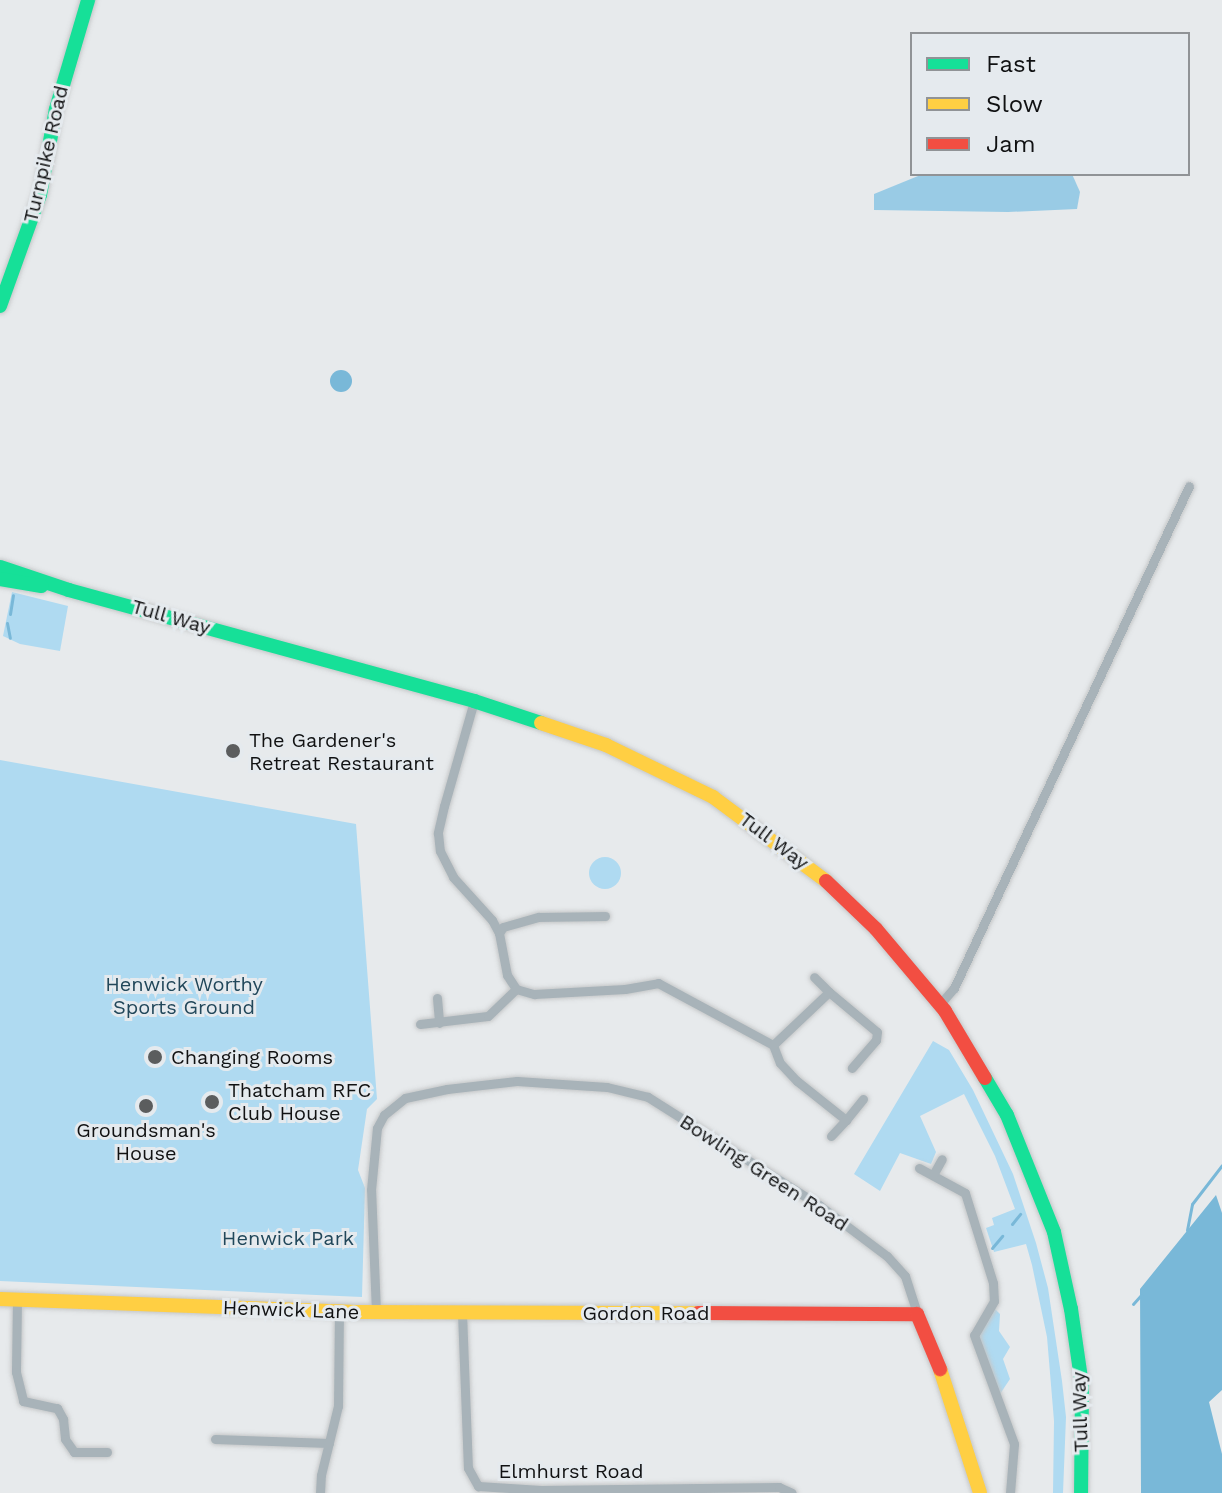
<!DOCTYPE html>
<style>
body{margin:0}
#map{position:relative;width:1222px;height:1493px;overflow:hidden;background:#e7eaec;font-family:"Work Sans",sans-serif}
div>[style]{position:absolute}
.green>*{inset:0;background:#afdaf1}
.round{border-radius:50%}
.forest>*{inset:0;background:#99cbe5}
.water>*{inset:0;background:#79b8d8}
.stream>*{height:3px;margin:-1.5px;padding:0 1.5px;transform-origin:1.5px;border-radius:1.5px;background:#79b8d8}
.roads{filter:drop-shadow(0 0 2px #c5c7c8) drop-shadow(0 0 2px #c5c7c8)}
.street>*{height:9px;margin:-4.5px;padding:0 4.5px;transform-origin:4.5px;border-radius:4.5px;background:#a8b3b9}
.fast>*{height:14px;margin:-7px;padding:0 7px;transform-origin:7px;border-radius:7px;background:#16e098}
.slow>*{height:14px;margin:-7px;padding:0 7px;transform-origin:7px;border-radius:7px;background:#ffcf43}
.jam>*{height:14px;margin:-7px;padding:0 7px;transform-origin:7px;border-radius:7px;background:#f24e42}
.dots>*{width:22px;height:22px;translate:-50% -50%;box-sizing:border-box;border:4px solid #e5eaee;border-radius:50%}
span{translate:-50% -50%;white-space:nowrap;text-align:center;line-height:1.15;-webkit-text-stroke:6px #e5eaee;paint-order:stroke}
.street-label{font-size:20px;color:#101112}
.poi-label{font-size:20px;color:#101112}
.left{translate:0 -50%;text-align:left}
.park-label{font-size:20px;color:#21475a}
.legend{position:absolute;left:910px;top:32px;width:280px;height:144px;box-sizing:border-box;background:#e5eaee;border:2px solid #909396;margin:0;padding:10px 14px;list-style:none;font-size:24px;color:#101112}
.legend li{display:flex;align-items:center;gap:16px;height:40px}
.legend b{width:40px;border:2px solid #909396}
</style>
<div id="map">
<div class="green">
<i style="clip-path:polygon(12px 592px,68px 606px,60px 651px,20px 644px,3px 636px)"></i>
<i style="clip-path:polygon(0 760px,356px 824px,377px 1099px,367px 1109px,358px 1170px,365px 1188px,362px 1297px,0 1281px)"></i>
<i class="round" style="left:589px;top:857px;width:32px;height:32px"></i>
<i style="clip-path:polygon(933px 1041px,949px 1050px,973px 1090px,1013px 1174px,1036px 1243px,1048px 1288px,1062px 1381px,1066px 1417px,1063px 1493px,1053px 1493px,1054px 1421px,1047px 1337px,1032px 1265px,1026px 1244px,994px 1252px,986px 1228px,994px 1225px,992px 1218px,1015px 1209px,995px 1156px,964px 1094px,920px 1116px,936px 1152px,931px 1164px,900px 1153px,880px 1191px,854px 1174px)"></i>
<i style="clip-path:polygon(995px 1309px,1000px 1314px,999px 1331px,1010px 1347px,1003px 1359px,1010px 1379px,1000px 1394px,979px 1336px)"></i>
</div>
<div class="forest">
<i style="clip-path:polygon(923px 174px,1072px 174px,1080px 192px,1077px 209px,1008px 212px,874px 210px,874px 194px)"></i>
</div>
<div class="water">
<i class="round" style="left:330px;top:370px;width:22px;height:22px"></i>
<i style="clip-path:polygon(1216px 1195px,1222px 1213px,1222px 1390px,1209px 1402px,1222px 1454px,1222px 1493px,1141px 1493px,1140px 1289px)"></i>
</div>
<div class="stream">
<i style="left:10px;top:614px;width:19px;rotate:-81deg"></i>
<i style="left:7px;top:623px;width:15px;rotate:79deg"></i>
<i style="left:1012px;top:1224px;width:13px;rotate:-51deg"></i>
<i style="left:1187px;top:1230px;width:26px;rotate:-79deg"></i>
<i style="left:1192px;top:1204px;width:49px;rotate:-52.4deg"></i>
<i style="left:992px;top:1248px;width:16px;rotate:-50deg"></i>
<i style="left:1133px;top:1304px;width:12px;rotate:-48deg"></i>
</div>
<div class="roads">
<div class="street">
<i style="left:474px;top:701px;width:109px;rotate:105.9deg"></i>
<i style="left:444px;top:806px;width:28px;rotate:103deg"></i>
<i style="left:438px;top:833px;width:18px;rotate:84deg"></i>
<i style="left:440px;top:851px;width:29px;rotate:63deg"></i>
<i style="left:453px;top:877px;width:58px;rotate:47.8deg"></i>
<i style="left:492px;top:920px;width:15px;rotate:62deg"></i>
<i style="left:499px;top:933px;width:43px;rotate:79.2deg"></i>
<i style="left:507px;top:975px;width:17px;rotate:57deg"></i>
<i style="left:516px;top:989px;width:19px;rotate:16deg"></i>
<i style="left:534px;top:994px;width:91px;rotate:-3.1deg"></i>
<i style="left:625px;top:989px;width:34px;rotate:-10deg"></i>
<i style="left:658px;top:983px;width:131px;rotate:28.3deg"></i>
<i style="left:773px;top:1045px;width:19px;rotate:69deg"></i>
<i style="left:780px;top:1063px;width:25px;rotate:47deg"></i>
<i style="left:797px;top:1081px;width:63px;rotate:38.5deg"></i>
<i style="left:846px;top:1120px;width:27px;rotate:-51deg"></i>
<i style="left:499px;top:933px;width:7px;rotate:-56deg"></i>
<i style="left:503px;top:927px;width:37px;rotate:-16deg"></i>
<i style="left:539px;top:917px;width:66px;rotate:-0.9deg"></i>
<i style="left:829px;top:992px;width:62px;rotate:39.8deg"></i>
<i style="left:877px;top:1032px;width:8px;rotate:97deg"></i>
<i style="left:876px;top:1040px;width:37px;rotate:131deg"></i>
<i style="left:437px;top:998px;width:25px;rotate:85deg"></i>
<i style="left:940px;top:1004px;width:21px;rotate:-49deg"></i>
<i style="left:954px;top:988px;width:554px;rotate:-64.91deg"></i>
<i style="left:420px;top:1024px;width:68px;rotate:-6.7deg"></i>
<i style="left:488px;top:1016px;width:39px;rotate:-44deg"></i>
<i style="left:773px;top:1045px;width:77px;rotate:-43.4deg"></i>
<i style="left:829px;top:992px;width:21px;rotate:-135deg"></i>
<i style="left:831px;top:1136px;width:22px;rotate:-47deg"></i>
<i style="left:919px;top:1168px;width:52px;rotate:28.5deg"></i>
<i style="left:965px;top:1193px;width:94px;rotate:72.7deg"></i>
<i style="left:993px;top:1283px;width:18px;rotate:87deg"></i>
<i style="left:994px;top:1301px;width:39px;rotate:120deg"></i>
<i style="left:974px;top:1335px;width:116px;rotate:69.8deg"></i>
<i style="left:1014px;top:1444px;width:49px;rotate:94.7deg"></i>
<i style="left:933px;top:1175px;width:18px;rotate:-61deg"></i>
<i style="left:17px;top:1299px;width:73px;rotate:90.8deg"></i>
<i style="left:16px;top:1372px;width:30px;rotate:76deg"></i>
<i style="left:23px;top:1401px;width:35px;rotate:12deg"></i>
<i style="left:57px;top:1408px;width:13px;rotate:61deg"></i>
<i style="left:63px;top:1419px;width:20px;rotate:84deg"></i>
<i style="left:65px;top:1439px;width:16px;rotate:55deg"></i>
<i style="left:74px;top:1452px;width:33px"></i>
<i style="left:376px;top:1312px;width:122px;rotate:-92.3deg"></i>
<i style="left:371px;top:1190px;width:62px;rotate:-84.5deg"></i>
<i style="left:377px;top:1128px;width:15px;rotate:-62deg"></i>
<i style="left:384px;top:1115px;width:27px;rotate:-39deg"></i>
<i style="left:405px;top:1098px;width:43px;rotate:-12.1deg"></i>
<i style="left:447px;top:1089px;width:70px;rotate:-6.5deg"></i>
<i style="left:517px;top:1081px;width:90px;rotate:3.8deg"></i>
<i style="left:607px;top:1087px;width:42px;rotate:13.7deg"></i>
<i style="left:648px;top:1097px;width:202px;rotate:32.3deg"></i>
<i style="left:819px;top:1205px;width:85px;rotate:36.9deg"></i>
<i style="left:887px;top:1256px;width:27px;rotate:48deg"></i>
<i style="left:905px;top:1276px;width:40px;rotate:72deg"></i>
<i style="left:462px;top:1313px;width:155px;rotate:87.8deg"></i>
<i style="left:468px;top:1468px;width:21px;rotate:61deg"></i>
<i style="left:478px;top:1486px;width:63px;rotate:3.6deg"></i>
<i style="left:541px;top:1490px;width:238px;rotate:-0.7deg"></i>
<i style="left:779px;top:1487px;width:14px;rotate:25deg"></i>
<i style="left:215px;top:1439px;width:114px;rotate:2deg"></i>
<i style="left:320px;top:1493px;width:18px;rotate:-87deg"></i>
<i style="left:321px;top:1475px;width:71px;rotate:-76.2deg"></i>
<i style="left:338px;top:1406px;width:94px;rotate:-89.4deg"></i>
</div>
<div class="fast">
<i style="left:0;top:306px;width:118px;rotate:-70.2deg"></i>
<i style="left:40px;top:195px;width:87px;rotate:-79.5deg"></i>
<i style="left:56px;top:109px;width:114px;rotate:-73.6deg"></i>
<i style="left:0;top:567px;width:73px;rotate:18.4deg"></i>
<i style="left:69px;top:590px;width:420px;rotate:15.3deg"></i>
<i style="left:474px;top:701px;width:71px;rotate:18.2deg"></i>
<i style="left:0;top:579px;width:42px;rotate:9.7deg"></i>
<i style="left:985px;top:1078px;width:43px;rotate:59.3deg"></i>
<i style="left:1007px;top:1115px;width:126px;rotate:68.1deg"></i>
<i style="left:1054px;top:1232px;width:79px;rotate:77.6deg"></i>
<i style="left:1071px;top:1309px;width:77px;rotate:81.8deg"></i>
<i style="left:1082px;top:1385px;width:108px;rotate:90.5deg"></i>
</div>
<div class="slow">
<i style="left:541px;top:723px;width:69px;rotate:18.7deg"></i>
<i style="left:606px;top:745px;width:119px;rotate:25.9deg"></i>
<i style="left:713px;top:797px;width:141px;rotate:36.6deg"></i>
<i style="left:0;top:1299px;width:357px;rotate:2.1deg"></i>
<i style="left:357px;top:1312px;width:341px;rotate:0.2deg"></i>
<i style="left:940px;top:1369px;width:130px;rotate:72.1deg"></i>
</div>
<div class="jam">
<i style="left:826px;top:881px;width:69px;rotate:43.8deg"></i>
<i style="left:876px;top:929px;width:107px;rotate:49.9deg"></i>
<i style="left:945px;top:1011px;width:78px;rotate:59.2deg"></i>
<i style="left:698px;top:1313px;width:219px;rotate:0.3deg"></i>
<i style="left:917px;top:1314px;width:60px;rotate:67.3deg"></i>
</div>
</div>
<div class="dots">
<i style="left:233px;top:751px;background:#5b5d5e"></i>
<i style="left:155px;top:1057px;background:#5b5d5e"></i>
<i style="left:212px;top:1102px;background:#5b5d5e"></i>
<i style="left:146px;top:1106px;background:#5b5d5e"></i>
</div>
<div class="street-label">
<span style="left:46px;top:154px;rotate:-77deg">Turnpike Road</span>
<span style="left:171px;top:617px;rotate:16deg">Tull Way</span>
<span style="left:774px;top:841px;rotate:37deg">Tull Way</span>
<span style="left:764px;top:1173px;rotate:33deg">Bowling Green Road</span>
<span style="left:291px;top:1310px;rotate:2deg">Henwick Lane</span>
<span style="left:646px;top:1313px">Gordon Road</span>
<span style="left:1080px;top:1412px;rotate:-92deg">Tull Way</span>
<span style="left:571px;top:1471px">Elmhurst Road</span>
</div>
<div class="poi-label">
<span class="left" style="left:249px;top:752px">The Gardener's<br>Retreat Restaurant</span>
<span class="left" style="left:171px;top:1057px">Changing Rooms</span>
<span class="left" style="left:228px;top:1102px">Thatcham RFC<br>Club House</span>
<span style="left:146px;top:1142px">Groundsman's<br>House</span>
</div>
<div class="park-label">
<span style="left:184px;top:996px">Henwick Worthy<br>Sports Ground</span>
<span style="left:288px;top:1238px">Henwick Park</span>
</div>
<ul class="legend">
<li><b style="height:10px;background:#16e098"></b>Fast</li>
<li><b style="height:10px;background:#ffcf43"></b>Slow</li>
<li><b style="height:10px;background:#f24e42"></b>Jam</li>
</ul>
</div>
